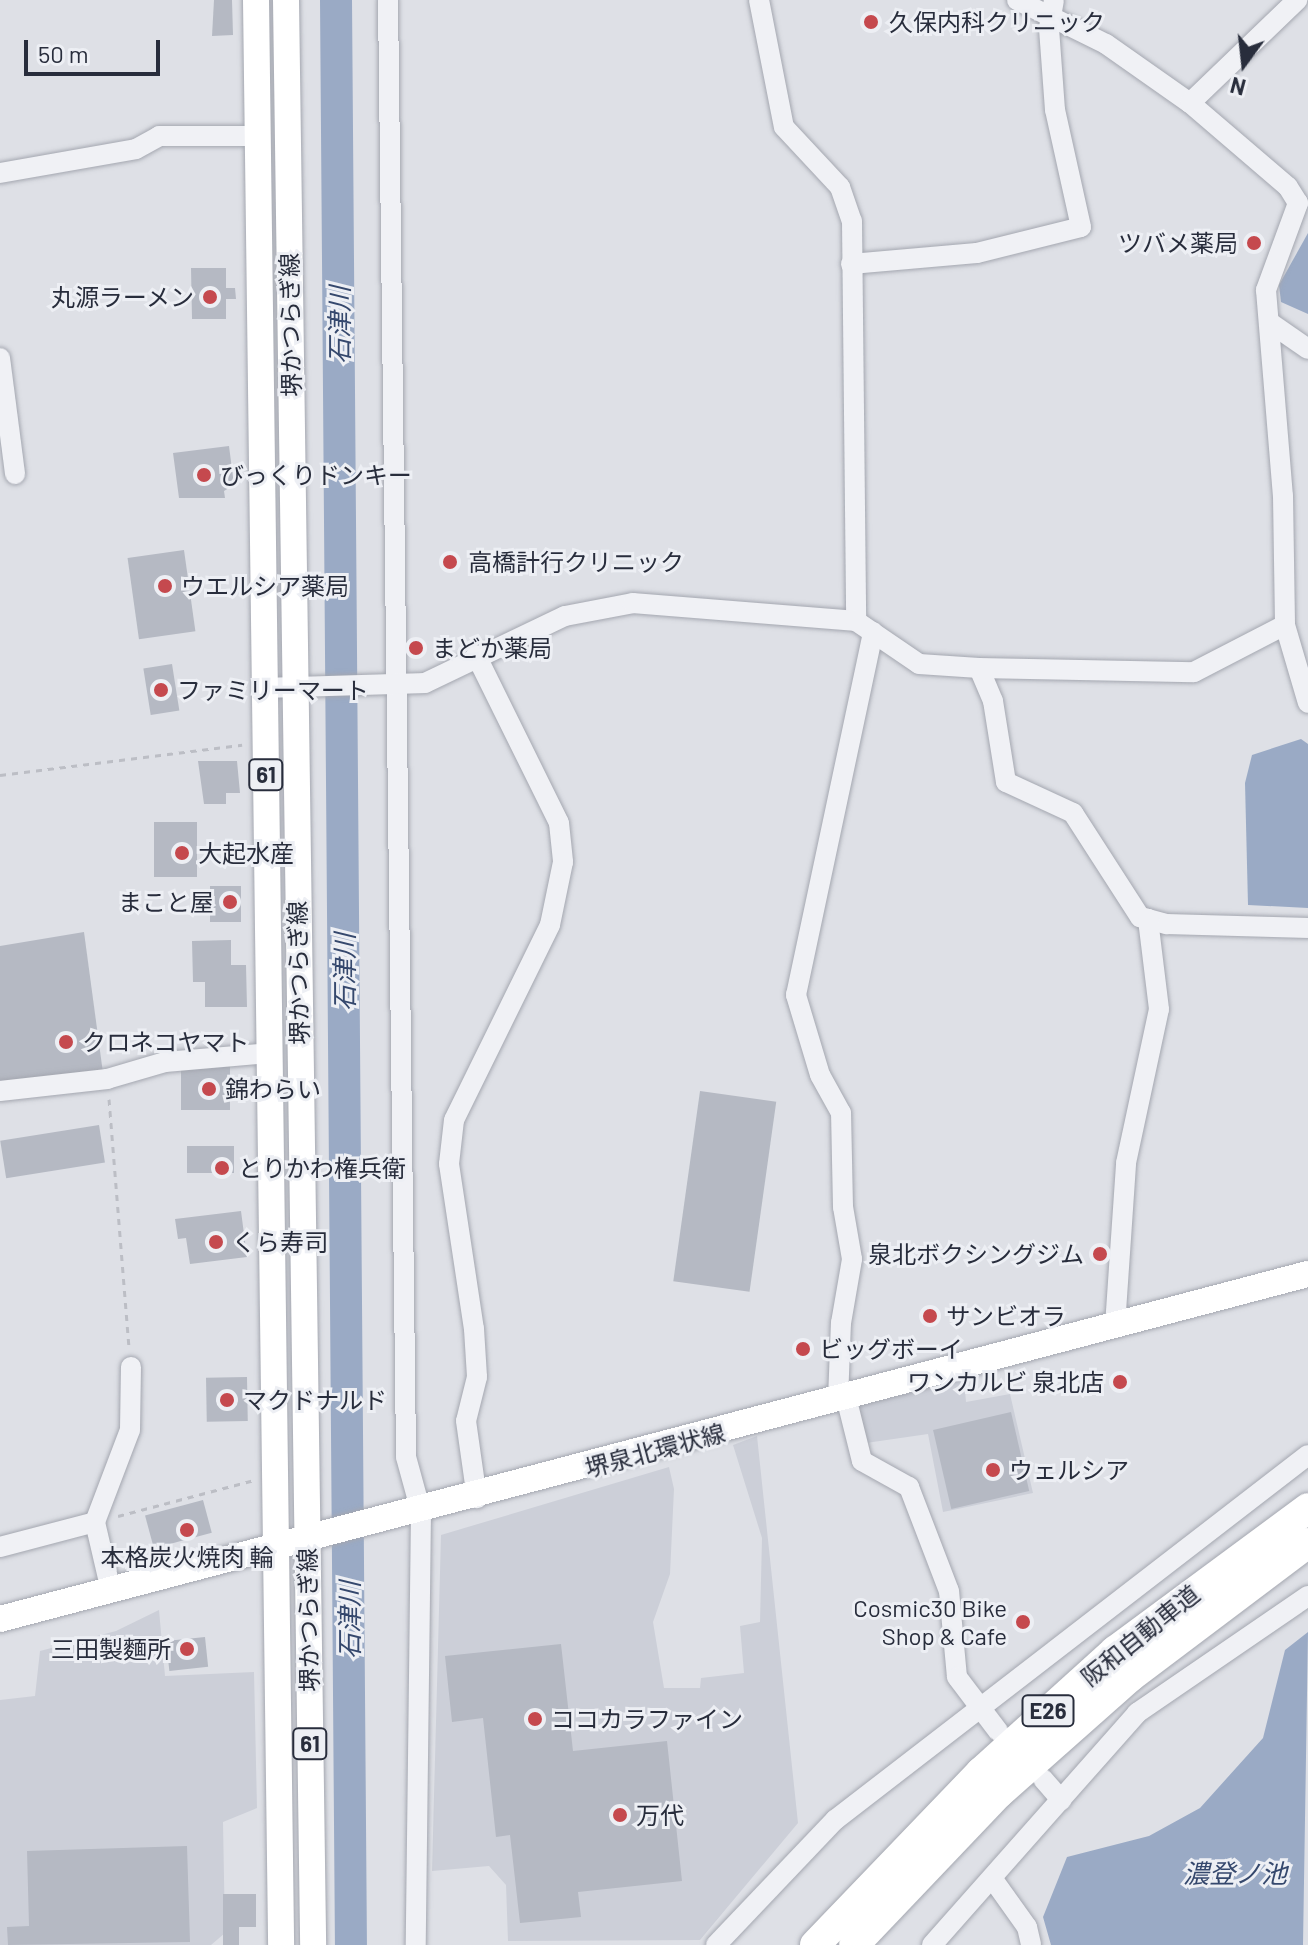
<!DOCTYPE html>
<meta charset="utf-8">
<style>
body{margin:0}
#map{position:relative;width:1308px;height:1945px;overflow:hidden;background:#dee0e6;font-family:Barlow,"Noto Sans JP",sans-serif}
div>[style]{position:absolute}
.built>*{inset:0;background:#cccfd8}
.water>*{inset:0;background:#9aaac5}
.river>*{height:32px;margin:-16px;padding:0 16px;transform-origin:16px;border-radius:16px;background:#9aaac5}
.building>*{inset:0;background:#b5b9c3;transform-origin:0 0}
.path>*{height:3px;margin-top:-1.5px;transform-origin:0;background:repeating-linear-gradient(90deg,#bcbec5 0 6px,transparent 0 12px)}
.roads{filter:drop-shadow(0 0 2px #a4a7b0) drop-shadow(0 0 2px #a4a7b0)}
.minor>*{height:20px;margin:-10px;padding:0 10px;transform-origin:10px;border-radius:10px;background:#f0f1f5}
.major>*{height:26px;margin:-13px;padding:0 13px;transform-origin:13px;border-radius:13px;background:#fff}
.highway>*{height:30px;margin:-15px;padding:0 15px;transform-origin:15px;border-radius:15px;background:#fff}
.dots>*{width:22px;height:22px;translate:-50% -50%;box-sizing:border-box;border:4px solid #edeff4;border-radius:50%}
span{translate:-50% -50%;white-space:nowrap;text-align:center;line-height:1.15;-webkit-text-stroke:6px #edeff4;paint-order:stroke}
.shield-label span{padding:2px 6px;background:#edeff4;border:2px solid;border-radius:6px;-webkit-text-stroke-width:0}
.shield-label{font-size:22px;color:#282d3c;font-weight:700}
.poi-label{font-size:24px;color:#282d3c}
.left{translate:0 -50%;text-align:left}
.right{translate:-100% -50%;text-align:right}
.street-label{font-size:24px;color:#282d3c}
.water-label{font-size:26px;color:#35486d;font-style:italic}
.north{position:absolute;left:1204px;top:24px;width:80px;height:80px;-webkit-text-stroke:6px #edeff4;paint-order:stroke;rotate:195deg;font-size:22px;font-weight:700;line-height:32px;text-align:center;color:#282d3c}
.north::after{content:'';display:block;margin:auto;width:28px;height:36px;background:#282d3c;clip-path:polygon(50% 0,100% 100%,50% 72%,0 100%)}
.scale{position:absolute;left:24px;top:40px;width:136px;height:36px;box-sizing:border-box;border:4px solid #282d3c;border-top:0;padding-left:10px;font-size:24px;line-height:28px;white-space:nowrap;color:#282d3c;-webkit-text-stroke:6px #edeff4;paint-order:stroke}
</style>
<div id="map">
<div class="built">
<i style="clip-path:polygon(964px 1379px,966px 1402px,1010px 1394px,1033px 1493px,943px 1512px,928px 1434px,866px 1443px,858px 1406px)"></i>
<i style="clip-path:polygon(757px 1436px,798px 1823px,700px 1940px,508px 1941px,506px 1885px,489px 1866px,432px 1871px,441px 1535px,669px 1467px,674px 1489px,670px 1574px,653px 1622px,664px 1688px,700px 1688px,701px 1678px,744px 1673px,740px 1626px,760px 1622px,762px 1538px,733px 1445px)"></i>
<i style="clip-path:polygon(159px 1610px,165px 1676px,254px 1672px,257px 1808px,223px 1822px,225px 1933px,211px 1945px,0 1945px,0 1700px,35px 1696px,40px 1651px,116px 1631px)"></i>
</div>
<div class="water">
<i style="clip-path:polygon(1308px 233px,1308px 314px,1281px 302px,1279px 285px)"></i>
<i style="clip-path:polygon(1301px 739px,1308px 744px,1308px 908px,1248px 905px,1245px 783px,1252px 755px)"></i>
<i style="clip-path:polygon(1308px 1632px,1303px 1945px,1051px 1945px,1043px 1917px,1067px 1857px,1149px 1836px,1200px 1808px,1263px 1738px,1285px 1650px)"></i>
</div>
<div class="river">
<i style="left:336px;top:0;width:1945px;rotate:89.56deg"></i>
</div>
<div class="building">
<i style="clip-path:polygon(214px 0,232px 0,233px 35px,212px 36px)"></i>
<i style="clip-path:polygon(191px 268px,226px 268px,226px 288px,235px 288px,236px 299px,226px 299px,226px 319px,192px 319px)"></i>
<i style="clip-path:polygon(229px 446px,234px 485px,224px 491px,225px 498px,179px 498px,173px 453px)"></i>
<i style="left:184px;top:550px;width:82px;height:57px;rotate:82deg"></i>
<i style="left:172px;top:664px;width:47px;height:29px;rotate:81deg"></i>
<i style="clip-path:polygon(198px 761px,237px 761px,240px 793px,226px 793px,226px 804px,204px 804px)"></i>
<i style="left:197px;top:822px;width:55px;height:43px;rotate:90deg"></i>
<i style="left:210px;top:886px;width:31px;height:36px"></i>
<i style="clip-path:polygon(84px 932px,103px 1073px,0 1084px,0 946px)"></i>
<i style="clip-path:polygon(231px 940px,231px 965px,246px 965px,247px 1007px,205px 1007px,205px 982px,193px 982px,192px 941px)"></i>
<i style="left:230px;top:1065px;width:45px;height:49px;rotate:90deg"></i>
<i style="left:700px;top:1091px;width:77px;height:192px;rotate:8deg"></i>
<i style="left:99px;top:1125px;width:38px;height:100px;rotate:81deg"></i>
<i style="left:234px;top:1146px;width:27px;height:47px;rotate:90deg"></i>
<i style="clip-path:polygon(241px 1211px,247px 1257px,190px 1264px,186px 1238px,178px 1239px,175px 1219px)"></i>
<i style="left:247px;top:1377px;width:44px;height:41px;rotate:89deg"></i>
<i style="left:1011px;top:1412px;width:81px;height:80px;rotate:77deg"></i>
<i style="left:203px;top:1500px;width:34px;height:60px;rotate:75deg"></i>
<i style="left:205px;top:1637px;width:30px;height:39px;rotate:84deg"></i>
<i style="clip-path:polygon(561px 1644px,573px 1751px,667px 1741px,682px 1881px,578px 1892px,581px 1917px,520px 1923px,510px 1835px,496px 1837px,483px 1718px,452px 1722px,445px 1656px)"></i>
<i style="clip-path:polygon(187px 1846px,190px 1942px,8px 1945px,7px 1927px,29px 1926px,27px 1851px)"></i>
<i style="clip-path:polygon(223px 1894px,256px 1894px,256px 1927px,239px 1927px,239px 1945px,223px 1945px)"></i>
</div>
<div class="path">
<i style="left:0;top:775px;width:244px;rotate:-7.1deg"></i>
<i style="left:109px;top:1099px;width:249px;rotate:85.4deg"></i>
<i style="left:118px;top:1516px;width:141px;rotate:-14.8deg"></i>
</div>
<div class="roads">
<div class="minor">
<i style="left:388px;top:0;width:1457px;rotate:89.29deg"></i>
<i style="left:406px;top:1457px;width:57px;rotate:74.7deg"></i>
<i style="left:421px;top:1512px;width:433px;rotate:90.7deg"></i>
<i style="left:759px;top:0;width:129px;rotate:78.9deg"></i>
<i style="left:784px;top:127px;width:82px;rotate:47deg"></i>
<i style="left:840px;top:187px;width:36px;rotate:71deg"></i>
<i style="left:852px;top:221px;width:400px;rotate:89.4deg"></i>
<i style="left:1017px;top:0;width:99px;rotate:26.3deg"></i>
<i style="left:1106px;top:44px;width:103px;rotate:35.1deg"></i>
<i style="left:1190px;top:103px;width:129px;rotate:40.6deg"></i>
<i style="left:1288px;top:187px;width:19px;rotate:58deg"></i>
<i style="left:1298px;top:203px;width:93px;rotate:110.2deg"></i>
<i style="left:1266px;top:290px;width:207px;rotate:85.3deg"></i>
<i style="left:1283px;top:496px;width:129px;rotate:89.1deg"></i>
<i style="left:1285px;top:625px;width:81px;rotate:73.6deg"></i>
<i style="left:1190px;top:103px;width:149px;rotate:-43.9deg"></i>
<i style="left:0;top:173px;width:138px;rotate:-10deg"></i>
<i style="left:136px;top:149px;width:26px;rotate:-29deg"></i>
<i style="left:159px;top:136px;width:99px"></i>
<i style="left:851px;top:264px;width:126px;rotate:-5deg"></i>
<i style="left:977px;top:253px;width:107px;rotate:-14deg"></i>
<i style="left:1081px;top:227px;width:120px;rotate:-102.5deg"></i>
<i style="left:1055px;top:110px;width:82px;rotate:-94.2deg"></i>
<i style="left:1049px;top:28px;width:28px;rotate:-80deg"></i>
<i style="left:1269px;top:322px;width:47px;rotate:34.7deg"></i>
<i style="left:0;top:358px;width:117px;rotate:82.6deg"></i>
<i style="left:476px;top:655px;width:187px;rotate:63.7deg"></i>
<i style="left:559px;top:823px;width:39px;rotate:84deg"></i>
<i style="left:563px;top:862px;width:64px;rotate:101.7deg"></i>
<i style="left:550px;top:925px;width:217px;rotate:116.2deg"></i>
<i style="left:454px;top:1120px;width:44px;rotate:96.5deg"></i>
<i style="left:449px;top:1164px;width:167px;rotate:81.4deg"></i>
<i style="left:474px;top:1329px;width:48px;rotate:86.4deg"></i>
<i style="left:477px;top:1377px;width:45px;rotate:104deg"></i>
<i style="left:466px;top:1421px;width:78px;rotate:81.9deg"></i>
<i style="left:979px;top:668px;width:36px;rotate:67deg"></i>
<i style="left:993px;top:701px;width:82px;rotate:80.9deg"></i>
<i style="left:1006px;top:782px;width:74px;rotate:24.8deg"></i>
<i style="left:1073px;top:813px;width:124px;rotate:57.2deg"></i>
<i style="left:1140px;top:917px;width:28px;rotate:15deg"></i>
<i style="left:1167px;top:924px;width:141px;rotate:1.6deg"></i>
<i style="left:265px;top:688px;width:160px;rotate:-1.8deg"></i>
<i style="left:425px;top:683px;width:155px;rotate:-25.6deg"></i>
<i style="left:565px;top:616px;width:69px;rotate:-10.8deg"></i>
<i style="left:633px;top:603px;width:224px;rotate:4.6deg"></i>
<i style="left:856px;top:621px;width:76px;rotate:34.3deg"></i>
<i style="left:919px;top:664px;width:60px;rotate:3.8deg"></i>
<i style="left:979px;top:668px;width:215px;rotate:1.1deg"></i>
<i style="left:1194px;top:672px;width:102px;rotate:-27.3deg"></i>
<i style="left:0;top:1091px;width:108px;rotate:-6.4deg"></i>
<i style="left:107px;top:1079px;width:60px;rotate:-16.3deg"></i>
<i style="left:165px;top:1062px;width:104px;rotate:-4.9deg"></i>
<i style="left:1115px;top:1326px;width:163px;rotate:-86.1deg"></i>
<i style="left:1126px;top:1163px;width:157px;rotate:-77.9deg"></i>
<i style="left:1159px;top:1009px;width:91px;rotate:-97deg"></i>
<i style="left:846px;top:1397px;width:66px;rotate:76deg"></i>
<i style="left:862px;top:1461px;width:54px;rotate:29deg"></i>
<i style="left:909px;top:1487px;width:111px;rotate:69deg"></i>
<i style="left:949px;top:1591px;width:86px;rotate:84.7deg"></i>
<i style="left:957px;top:1677px;width:68px;rotate:52.8deg"></i>
<i style="left:838px;top:1400px;width:77px;rotate:-87.8deg"></i>
<i style="left:841px;top:1323px;width:65px;rotate:-80.2deg"></i>
<i style="left:852px;top:1259px;width:53px;rotate:-99.8deg"></i>
<i style="left:843px;top:1207px;width:94px;rotate:-91.2deg"></i>
<i style="left:841px;top:1113px;width:43px;rotate:-118.9deg"></i>
<i style="left:820px;top:1075px;width:84px;rotate:-106.7deg"></i>
<i style="left:796px;top:995px;width:371px;rotate:-78deg"></i>
<i style="left:0;top:1547px;width:98px;rotate:-14.7deg"></i>
<i style="left:111px;top:1591px;width:71px;rotate:-103.1deg"></i>
<i style="left:95px;top:1522px;width:98px;rotate:-69.2deg"></i>
<i style="left:130px;top:1430px;width:63px;rotate:-89.1deg"></i>
<i style="left:1043px;top:1779px;width:28px;rotate:49deg"></i>
<i style="left:992px;top:1878px;width:60px;rotate:54.5deg"></i>
<i style="left:1027px;top:1927px;width:18px;rotate:77deg"></i>
<i style="left:716px;top:1945px;width:173px;rotate:-46.4deg"></i>
<i style="left:835px;top:1820px;width:597px;rotate:-37.66deg"></i>
<i style="left:932px;top:1945px;width:310px;rotate:-48.5deg"></i>
<i style="left:1137px;top:1713px;width:207px;rotate:-34.4deg"></i>
</div>
<div class="major">
<i style="left:256px;top:0;width:1945px;rotate:89.26deg"></i>
<i style="left:286px;top:0;width:1945px;rotate:89.2deg"></i>
<i style="left:0;top:1619px;width:1353px;rotate:-14.78deg"></i>
</div>
<div class="highway">
<i style="left:815px;top:1945px;width:240px;rotate:-46.2deg"></i>
<i style="left:981px;top:1772px;width:181px;rotate:-42.1deg"></i>
<i style="left:1115px;top:1651px;width:240px;rotate:-36.5deg"></i>
<i style="left:854px;top:1945px;width:210px;rotate:-46.4deg"></i>
<i style="left:999px;top:1793px;width:175px;rotate:-41.5deg"></i>
<i style="left:1130px;top:1677px;width:223px;rotate:-37deg"></i>
</div>
</div>
<div class="dots">
<i style="left:871px;top:22px;background:#c5494e"></i>
<i style="left:1254px;top:243px;background:#c5494e"></i>
<i style="left:210px;top:297px;background:#c5494e"></i>
<i style="left:204px;top:475px;background:#c5494e"></i>
<i style="left:450px;top:562px;background:#c5494e"></i>
<i style="left:165px;top:586px;background:#c5494e"></i>
<i style="left:416px;top:648px;background:#c5494e"></i>
<i style="left:161px;top:690px;background:#c5494e"></i>
<i style="left:182px;top:853px;background:#c5494e"></i>
<i style="left:230px;top:902px;background:#c5494e"></i>
<i style="left:66px;top:1042px;background:#c5494e"></i>
<i style="left:209px;top:1089px;background:#c5494e"></i>
<i style="left:222px;top:1168px;background:#c5494e"></i>
<i style="left:216px;top:1242px;background:#c5494e"></i>
<i style="left:1100px;top:1254px;background:#c5494e"></i>
<i style="left:930px;top:1316px;background:#c5494e"></i>
<i style="left:803px;top:1349px;background:#c5494e"></i>
<i style="left:1120px;top:1382px;background:#c5494e"></i>
<i style="left:227px;top:1400px;background:#c5494e"></i>
<i style="left:993px;top:1470px;background:#c5494e"></i>
<i style="left:187px;top:1530px;background:#c5494e"></i>
<i style="left:1023px;top:1622px;background:#c5494e"></i>
<i style="left:187px;top:1649px;background:#c5494e"></i>
<i style="left:535px;top:1719px;background:#c5494e"></i>
<i style="left:620px;top:1815px;background:#c5494e"></i>
</div>
<div class="shield-label">
<span style="left:266px;top:775px">61</span>
<span style="left:1048px;top:1711px">E26</span>
<span style="left:310px;top:1744px">61</span>
</div>
<div class="poi-label">
<span class="left" style="left:889px;top:22px">久保内科クリニック</span>
<span class="right" style="left:1238px;top:243px">ツバメ薬局</span>
<span class="right" style="left:194px;top:297px">丸源ラーメン</span>
<span class="left" style="left:220px;top:475px">びっくりドンキー</span>
<span class="left" style="left:468px;top:562px">高橋計行クリニック</span>
<span class="left" style="left:181px;top:586px">ウエルシア薬局</span>
<span class="left" style="left:432px;top:648px">まどか薬局</span>
<span class="left" style="left:177px;top:690px">ファミリーマート</span>
<span class="left" style="left:198px;top:853px">大起水産</span>
<span class="right" style="left:214px;top:902px">まこと屋</span>
<span class="left" style="left:82px;top:1042px">クロネコヤマト</span>
<span class="left" style="left:225px;top:1089px">錦わらい</span>
<span class="left" style="left:238px;top:1168px">とりかわ権兵衛</span>
<span class="left" style="left:232px;top:1242px">くら寿司</span>
<span class="right" style="left:1084px;top:1254px">泉北ボクシングジム</span>
<span class="left" style="left:946px;top:1316px">サンビオラ</span>
<span class="left" style="left:819px;top:1349px">ビッグボーイ</span>
<span class="right" style="left:1104px;top:1382px">ワンカルビ 泉北店</span>
<span class="left" style="left:243px;top:1400px">マクドナルド</span>
<span class="left" style="left:1009px;top:1470px">ウェルシア</span>
<span style="left:187px;top:1557px">本格炭火焼肉 輪</span>
<span class="right" style="left:1007px;top:1622px">Cosmic30 Bike<br>Shop &amp; Cafe</span>
<span class="right" style="left:171px;top:1649px">三田製麵所</span>
<span class="left" style="left:551px;top:1719px">ココカラファイン</span>
<span class="left" style="left:636px;top:1815px">万代</span>
</div>
<div class="street-label">
<span style="left:290px;top:325px;rotate:-91deg">堺かつらぎ線</span>
<span style="left:298px;top:973px;rotate:-91deg">堺かつらぎ線</span>
<span style="left:655px;top:1450px;rotate:-15deg">堺泉北環状線</span>
<span style="left:308px;top:1620px;rotate:-91deg">堺かつらぎ線</span>
<span style="left:1140px;top:1635px;rotate:-39deg">阪和自動車道</span>
</div>
<div class="water-label">
<span style="left:339px;top:325px;rotate:-90deg">石津川</span>
<span style="left:344px;top:972px;rotate:-90deg">石津川</span>
<span style="left:349px;top:1620px;rotate:-90deg">石津川</span>
<span style="left:1235px;top:1873px">濃登ノ池</span>
</div>
<div class="north">N</div>
<div class="scale">50 m</div>
</div>
